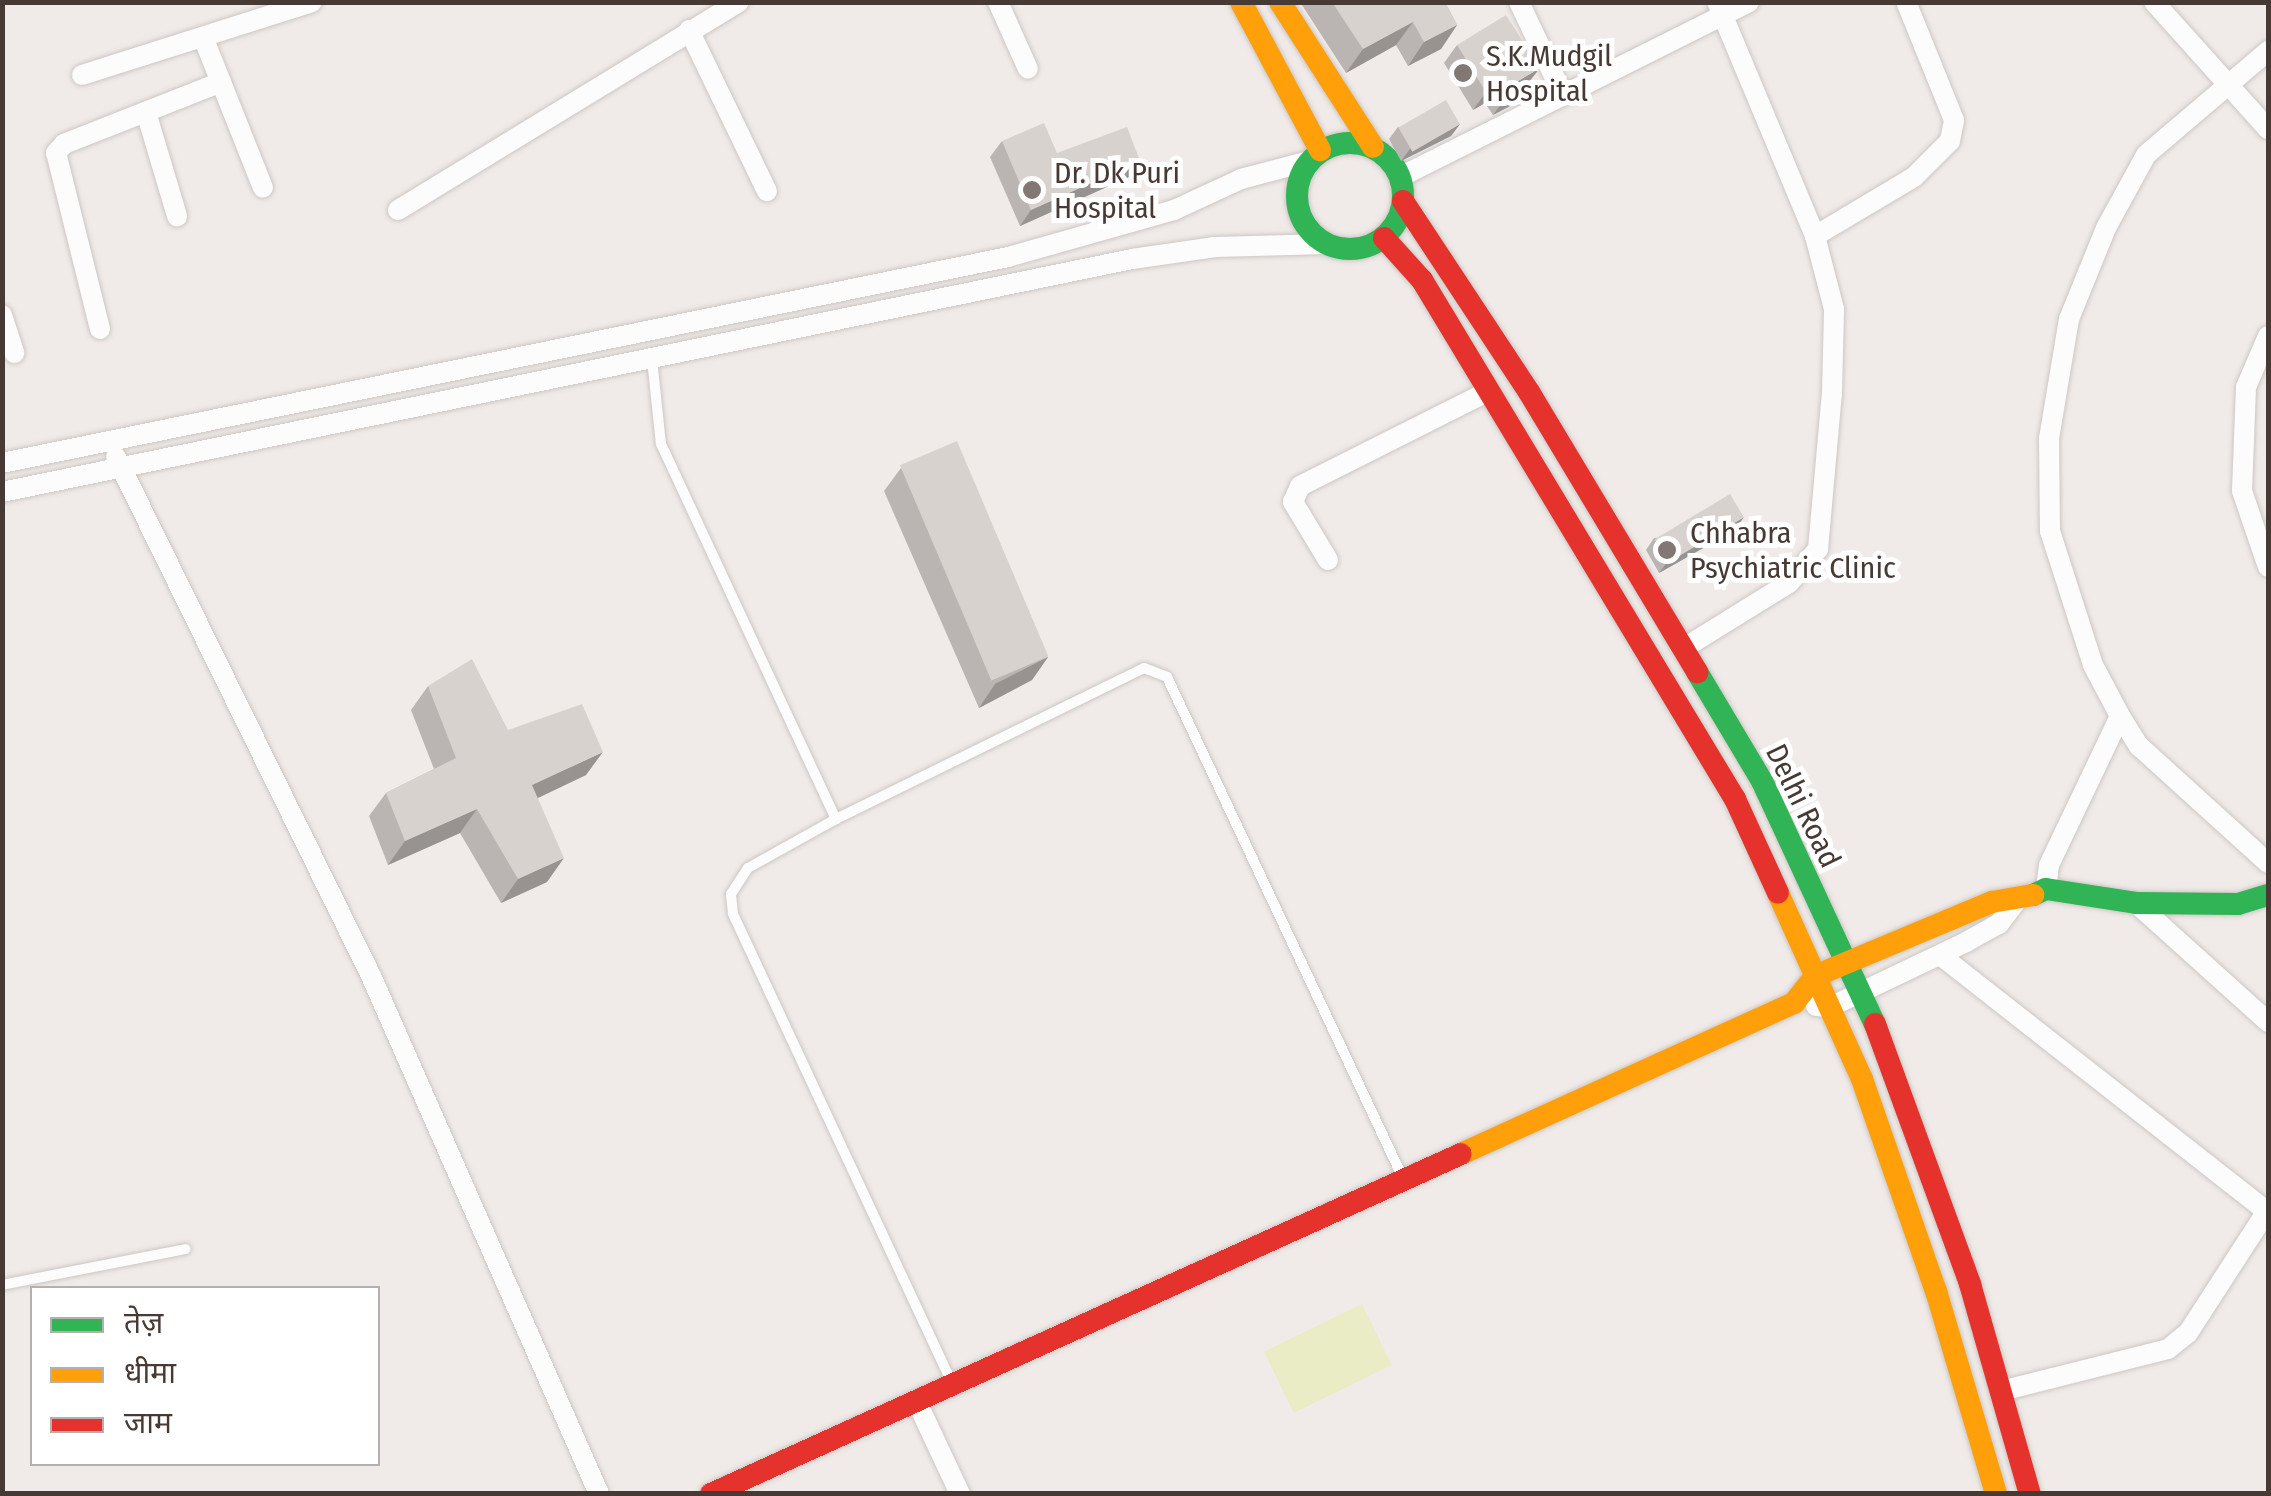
<!DOCTYPE html>
<meta charset="utf-8">
<style>
body{margin:0}
#map{position:relative;width:2271px;height:1496px;overflow:hidden;background:#f0ebe8;font-family:"Fira Sans Condensed","Noto Sans Devanagari",sans-serif}
div>[style]{position:absolute}
.green>*{inset:0;background:#eaecc5;transform-origin:0 0}
.roads{filter:drop-shadow(0 0 2px #cdc7c4) drop-shadow(0 0 2px #cdc7c4)}
.lane>*{height:10px;margin:-5px;padding:0 5px;transform-origin:5px;border-radius:5px;background:#fdfcfc}
.street>*{height:20px;margin:-10px;padding:0 10px;transform-origin:10px;border-radius:10px;background:#fdfcfc}
.fast>*{height:22px;margin:-11px;padding:0 11px;transform-origin:11px;border-radius:11px;background:#30b455}
.fast>.ring{margin:-11px;padding:0;box-sizing:content-box;background:none;border:22px solid #30b455;border-radius:50%}
.slow>*{height:22px;margin:-11px;padding:0 11px;transform-origin:11px;border-radius:11px;background:#ff9f0a}
.jam>*{height:22px;margin:-11px;padding:0 11px;transform-origin:11px;border-radius:11px;background:#e5322d}
.wall>*{inset:0;background:#bab5b2}
.shaded-wall>*{inset:0;background:#979391}
.building>*{inset:0;background:#d8d2cf;transform-origin:0 0}
.dots>*{width:28px;height:28px;translate:-50% -50%;box-sizing:border-box;border:5px solid #fff;border-radius:50%}
span{translate:-50% -50%;white-space:nowrap;text-align:center;line-height:1.15;-webkit-text-stroke:10px #fff;paint-order:stroke}
.poi-label{font-size:30px;color:#473933}
.left{translate:0 -50%;text-align:left}
.street-label{font-size:30px;color:#473933}
.frame{position:absolute;inset:0;border:5px solid #473933;pointer-events:none}
.legend{position:absolute;left:30px;top:1286px;width:350px;height:180px;box-sizing:border-box;background:#fff;border:2px solid #b5b0ad;margin:0;padding:12px 18px;list-style:none;font-size:30px;color:#473933}
.legend li{display:flex;align-items:center;gap:20px;height:50px}
.legend b{width:50px;border:2px solid #b5b0ad}
</style>
<div id="map">
<div class="green">
<i style="left:1362px;top:1304px;width:68px;height:109px;rotate:64deg"></i>
</div>
<div class="roads">
<div class="lane">
<i style="left:652px;top:359px;width:85px;rotate:84deg"></i>
<i style="left:661px;top:444px;width:414px;rotate:65deg"></i>
<i style="left:2px;top:1285px;width:187px;rotate:-11.1deg"></i>
<i style="left:952px;top:1383px;width:518px;rotate:-115.03deg"></i>
<i style="left:733px;top:914px;width:20px;rotate:-96deg"></i>
<i style="left:731px;top:894px;width:31px;rotate:-57deg"></i>
<i style="left:748px;top:868px;width:101px;rotate:-29.1deg"></i>
<i style="left:836px;top:819px;width:343px;rotate:-26.1deg"></i>
<i style="left:1144px;top:668px;width:25px;rotate:21deg"></i>
<i style="left:1167px;top:677px;width:554px;rotate:64.78deg"></i>
</div>
<div class="street">
<i style="left:998px;top:2px;width:73px;rotate:65.9deg"></i>
<i style="left:1519px;top:2px;width:103px;rotate:64.7deg"></i>
<i style="left:2154px;top:2px;width:171px;rotate:48.1deg"></i>
<i style="left:689px;top:30px;width:179px;rotate:64.2deg"></i>
<i style="left:203px;top:37px;width:162px;rotate:68.3deg"></i>
<i style="left:2268px;top:51px;width:160px;rotate:139.6deg"></i>
<i style="left:2146px;top:155px;width:83px;rotate:118.7deg"></i>
<i style="left:2106px;top:228px;width:98px;rotate:112.1deg"></i>
<i style="left:2069px;top:319px;width:121px;rotate:99.5deg"></i>
<i style="left:2049px;top:438px;width:93px;rotate:89.4deg"></i>
<i style="left:2050px;top:531px;width:141px;rotate:72.2deg"></i>
<i style="left:2093px;top:665px;width:58px;rotate:62.1deg"></i>
<i style="left:2120px;top:716px;width:36px;rotate:58deg"></i>
<i style="left:2139px;top:746px;width:174px;rotate:42.2deg"></i>
<i style="left:82px;top:75px;width:241px;rotate:-17.6deg"></i>
<i style="left:146px;top:112px;width:109px;rotate:73.4deg"></i>
<i style="left:1400px;top:177px;width:390px;rotate:-26.6deg"></i>
<i style="left:398px;top:210px;width:399px;rotate:-31.4deg"></i>
<i style="left:1815px;top:236px;width:115px;rotate:-30.8deg"></i>
<i style="left:1914px;top:177px;width:51px;rotate:-45deg"></i>
<i style="left:1950px;top:141px;width:21px;rotate:-79deg"></i>
<i style="left:1954px;top:120px;width:127px;rotate:-112.1deg"></i>
<i style="left:2px;top:315px;width:40px;rotate:72deg"></i>
<i style="left:100px;top:329px;width:181px;rotate:-104deg"></i>
<i style="left:56px;top:153px;width:12px;rotate:-48deg"></i>
<i style="left:64px;top:144px;width:169px;rotate:-21.5deg"></i>
<i style="left:2268px;top:336px;width:56px;rotate:113.3deg"></i>
<i style="left:2246px;top:387px;width:104px;rotate:92.2deg"></i>
<i style="left:2242px;top:491px;width:80px;rotate:71.1deg"></i>
<i style="left:116px;top:457px;width:580px;rotate:63.83deg"></i>
<i style="left:372px;top:978px;width:564px;rotate:66.25deg"></i>
<i style="left:2px;top:463px;width:1027px;rotate:-11.57deg"></i>
<i style="left:1008px;top:257px;width:173px;rotate:-15.8deg"></i>
<i style="left:1174px;top:210px;width:74px;rotate:-24.8deg"></i>
<i style="left:1241px;top:179px;width:70px;rotate:-14.8deg"></i>
<i style="left:2px;top:492px;width:1154px;rotate:-11.65deg"></i>
<i style="left:1132px;top:259px;width:84px;rotate:-8.2deg"></i>
<i style="left:1215px;top:247px;width:112px;rotate:-1.5deg"></i>
<i style="left:1328px;top:560px;width:68px;rotate:-121.1deg"></i>
<i style="left:1293px;top:502px;width:17px;rotate:-66deg"></i>
<i style="left:1300px;top:486px;width:209px;rotate:-26.7deg"></i>
<i style="left:1684px;top:648px;width:123px;rotate:-31.8deg"></i>
<i style="left:1789px;top:583px;width:45px;rotate:-49.5deg"></i>
<i style="left:1818px;top:549px;width:157px;rotate:-84.9deg"></i>
<i style="left:1832px;top:393px;width:84px;rotate:-88.6deg"></i>
<i style="left:1834px;top:309px;width:75px;rotate:-104.6deg"></i>
<i style="left:1815px;top:236px;width:254px;rotate:-112.7deg"></i>
<i style="left:2046px;top:889px;width:24px;rotate:-83deg"></i>
<i style="left:2049px;top:865px;width:165px;rotate:-64.5deg"></i>
<i style="left:2136px;top:903px;width:178px;rotate:42deg"></i>
<i style="left:1940px;top:955px;width:417px;rotate:38.1deg"></i>
<i style="left:1816px;top:1006px;width:14px;rotate:4deg"></i>
<i style="left:1830px;top:1007px;width:151px;rotate:-25.5deg"></i>
<i style="left:1966px;top:942px;width:38px;rotate:-29deg"></i>
<i style="left:1999px;top:924px;width:26px;rotate:-53deg"></i>
<i style="left:2001px;top:1391px;width:172px;rotate:-14.1deg"></i>
<i style="left:2168px;top:1349px;width:26px;rotate:-39deg"></i>
<i style="left:2188px;top:1333px;width:145px;rotate:-57.1deg"></i>
<i style="left:916px;top:1400px;width:104px;rotate:64.9deg"></i>
</div>
<div class="fast">
<i class="ring" style="left:1297px;top:143px;width:84px;height:84px"></i>
<i style="left:1697px;top:672px;width:127px;rotate:59.2deg"></i>
<i style="left:1762px;top:781px;width:268px;rotate:65.1deg"></i>
<i style="left:2033px;top:895px;width:14px;rotate:-25deg"></i>
<i style="left:2046px;top:889px;width:91px;rotate:8.8deg"></i>
<i style="left:2136px;top:903px;width:102px;rotate:0.6deg"></i>
<i style="left:2238px;top:904px;width:31px;rotate:-17deg"></i>
</div>
<div class="slow">
<i style="left:1241px;top:2px;width:168px;rotate:61.9deg"></i>
<i style="left:1280px;top:2px;width:172px;rotate:57.3deg"></i>
<i style="left:1778px;top:893px;width:204px;rotate:65.7deg"></i>
<i style="left:1862px;top:1079px;width:225px;rotate:70.8deg"></i>
<i style="left:1936px;top:1291px;width:212px;rotate:73.5deg"></i>
<i style="left:1461px;top:1154px;width:366px;rotate:-24.4deg"></i>
<i style="left:1794px;top:1003px;width:34px;rotate:-52deg"></i>
<i style="left:1815px;top:976px;width:192px;rotate:-22.7deg"></i>
<i style="left:1992px;top:902px;width:42px;rotate:-9.7deg"></i>
</div>
<div class="jam">
<i style="left:1403px;top:201px;width:229px;rotate:56.6deg"></i>
<i style="left:1529px;top:392px;width:327px;rotate:59deg"></i>
<i style="left:1384px;top:238px;width:57px;rotate:47.9deg"></i>
<i style="left:1422px;top:280px;width:606px;rotate:58.91deg"></i>
<i style="left:1735px;top:799px;width:103px;rotate:65.4deg"></i>
<i style="left:1875px;top:1024px;width:277px;rotate:69.9deg"></i>
<i style="left:1970px;top:1284px;width:218px;rotate:74.1deg"></i>
<i style="left:711px;top:1494px;width:823px;rotate:-24.39deg"></i>
</div>
</div>
<div class="wall">
<i style="clip-path:polygon(1300px 2px,1445px 2px,1457px 25px,1441px 49px,1408px 66px,1396px 45px,1346px 73px)"></i>
<i style="clip-path:polygon(1457px 45px,1527px 86px,1523px 89px,1510px 106px,1493px 115px,1485px 103px,1473px 110px,1444px 63px)"></i>
<i style="clip-path:polygon(1460px 124px,1451px 136px,1401px 161px,1389px 139px,1398px 127px)"></i>
<i style="clip-path:polygon(1002px 141px,1057px 153px,1140px 161px,1129px 177px,1020px 226px,990px 157px)"></i>
<i style="clip-path:polygon(901px 468px,1048px 657px,1032px 680px,979px 708px,884px 491px)"></i>
<i style="clip-path:polygon(1735px 530px,1659px 573px,1646px 550px,1654px 538px)"></i>
<i style="clip-path:polygon(428px 686px,586px 775px,537px 798px,547px 882px,501px 903px,460px 833px,388px 865px,369px 816px,386px 793px,434px 769px,411px 710px)"></i>
</div>
<div class="shaded-wall">
<i style="clip-path:polygon(1413px 22px,1396px 45px,1346px 73px,1363px 49px)"></i>
<i style="clip-path:polygon(1457px 25px,1441px 49px,1408px 66px,1424px 42px)"></i>
<i style="clip-path:polygon(1540px 68px,1510px 106px,1493px 115px,1518px 81px)"></i>
<i style="clip-path:polygon(1498px 84px,1485px 103px,1473px 110px,1486px 92px)"></i>
<i style="clip-path:polygon(1460px 124px,1451px 136px,1401px 161px,1410px 149px)"></i>
<i style="clip-path:polygon(1140px 161px,1129px 177px,1020px 226px,1031px 210px)"></i>
<i style="clip-path:polygon(1744px 517px,1735px 530px,1659px 573px,1668px 561px)"></i>
<i style="clip-path:polygon(1048px 657px,1032px 680px,979px 708px,995px 684px)"></i>
<i style="clip-path:polygon(603px 752px,586px 775px,515px 809px,532px 785px)"></i>
<i style="clip-path:polygon(477px 809px,460px 833px,388px 865px,405px 841px)"></i>
<i style="clip-path:polygon(564px 858px,547px 882px,501px 903px,518px 879px)"></i>
</div>
<div class="building">
<i style="clip-path:polygon(1332px 2px,1445px 2px,1457px 25px,1424px 42px,1413px 22px,1363px 49px)"></i>
<i style="clip-path:polygon(1506px 15px,1540px 68px,1518px 81px,1523px 88px,1505px 97px,1498px 84px,1486px 92px,1457px 45px)"></i>
<i style="left:1446px;top:100px;width:28px;height:55px;rotate:60deg"></i>
<i style="clip-path:polygon(1044px 123px,1057px 153px,1127px 127px,1140px 161px,1031px 210px,1002px 141px)"></i>
<i style="left:957px;top:441px;width:234px;height:62px;rotate:67deg"></i>
<i style="left:1730px;top:494px;width:27px;height:88px;rotate:59deg"></i>
<i style="clip-path:polygon(472px 659px,508px 730px,582px 704px,603px 752px,532px 785px,564px 858px,518px 879px,477px 809px,405px 841px,386px 793px,456px 758px,428px 686px)"></i>
</div>
<div class="dots">
<i style="left:1463px;top:73px;background:#827772"></i>
<i style="left:1032px;top:190px;background:#827772"></i>
<i style="left:1667px;top:550px;background:#827772"></i>
</div>
<div class="poi-label">
<span class="left" style="left:1486px;top:73px">S.K.Mudgil<br>Hospital</span>
<span class="left" style="left:1054px;top:190px">Dr. Dk Puri<br>Hospital</span>
<span class="left" style="left:1690px;top:550px">Chhabra<br>Psychiatric Clinic</span>
</div>
<div class="street-label">
<span style="left:1803px;top:806px;rotate:64deg">Delhi Road</span>
</div>
<div class="frame"></div>
<ul class="legend">
<li><b style="height:12px;background:#30b455"></b>तेज़</li>
<li><b style="height:12px;background:#ff9f0a"></b>धीमा</li>
<li><b style="height:12px;background:#e5322d"></b>जाम</li>
</ul>
</div>
